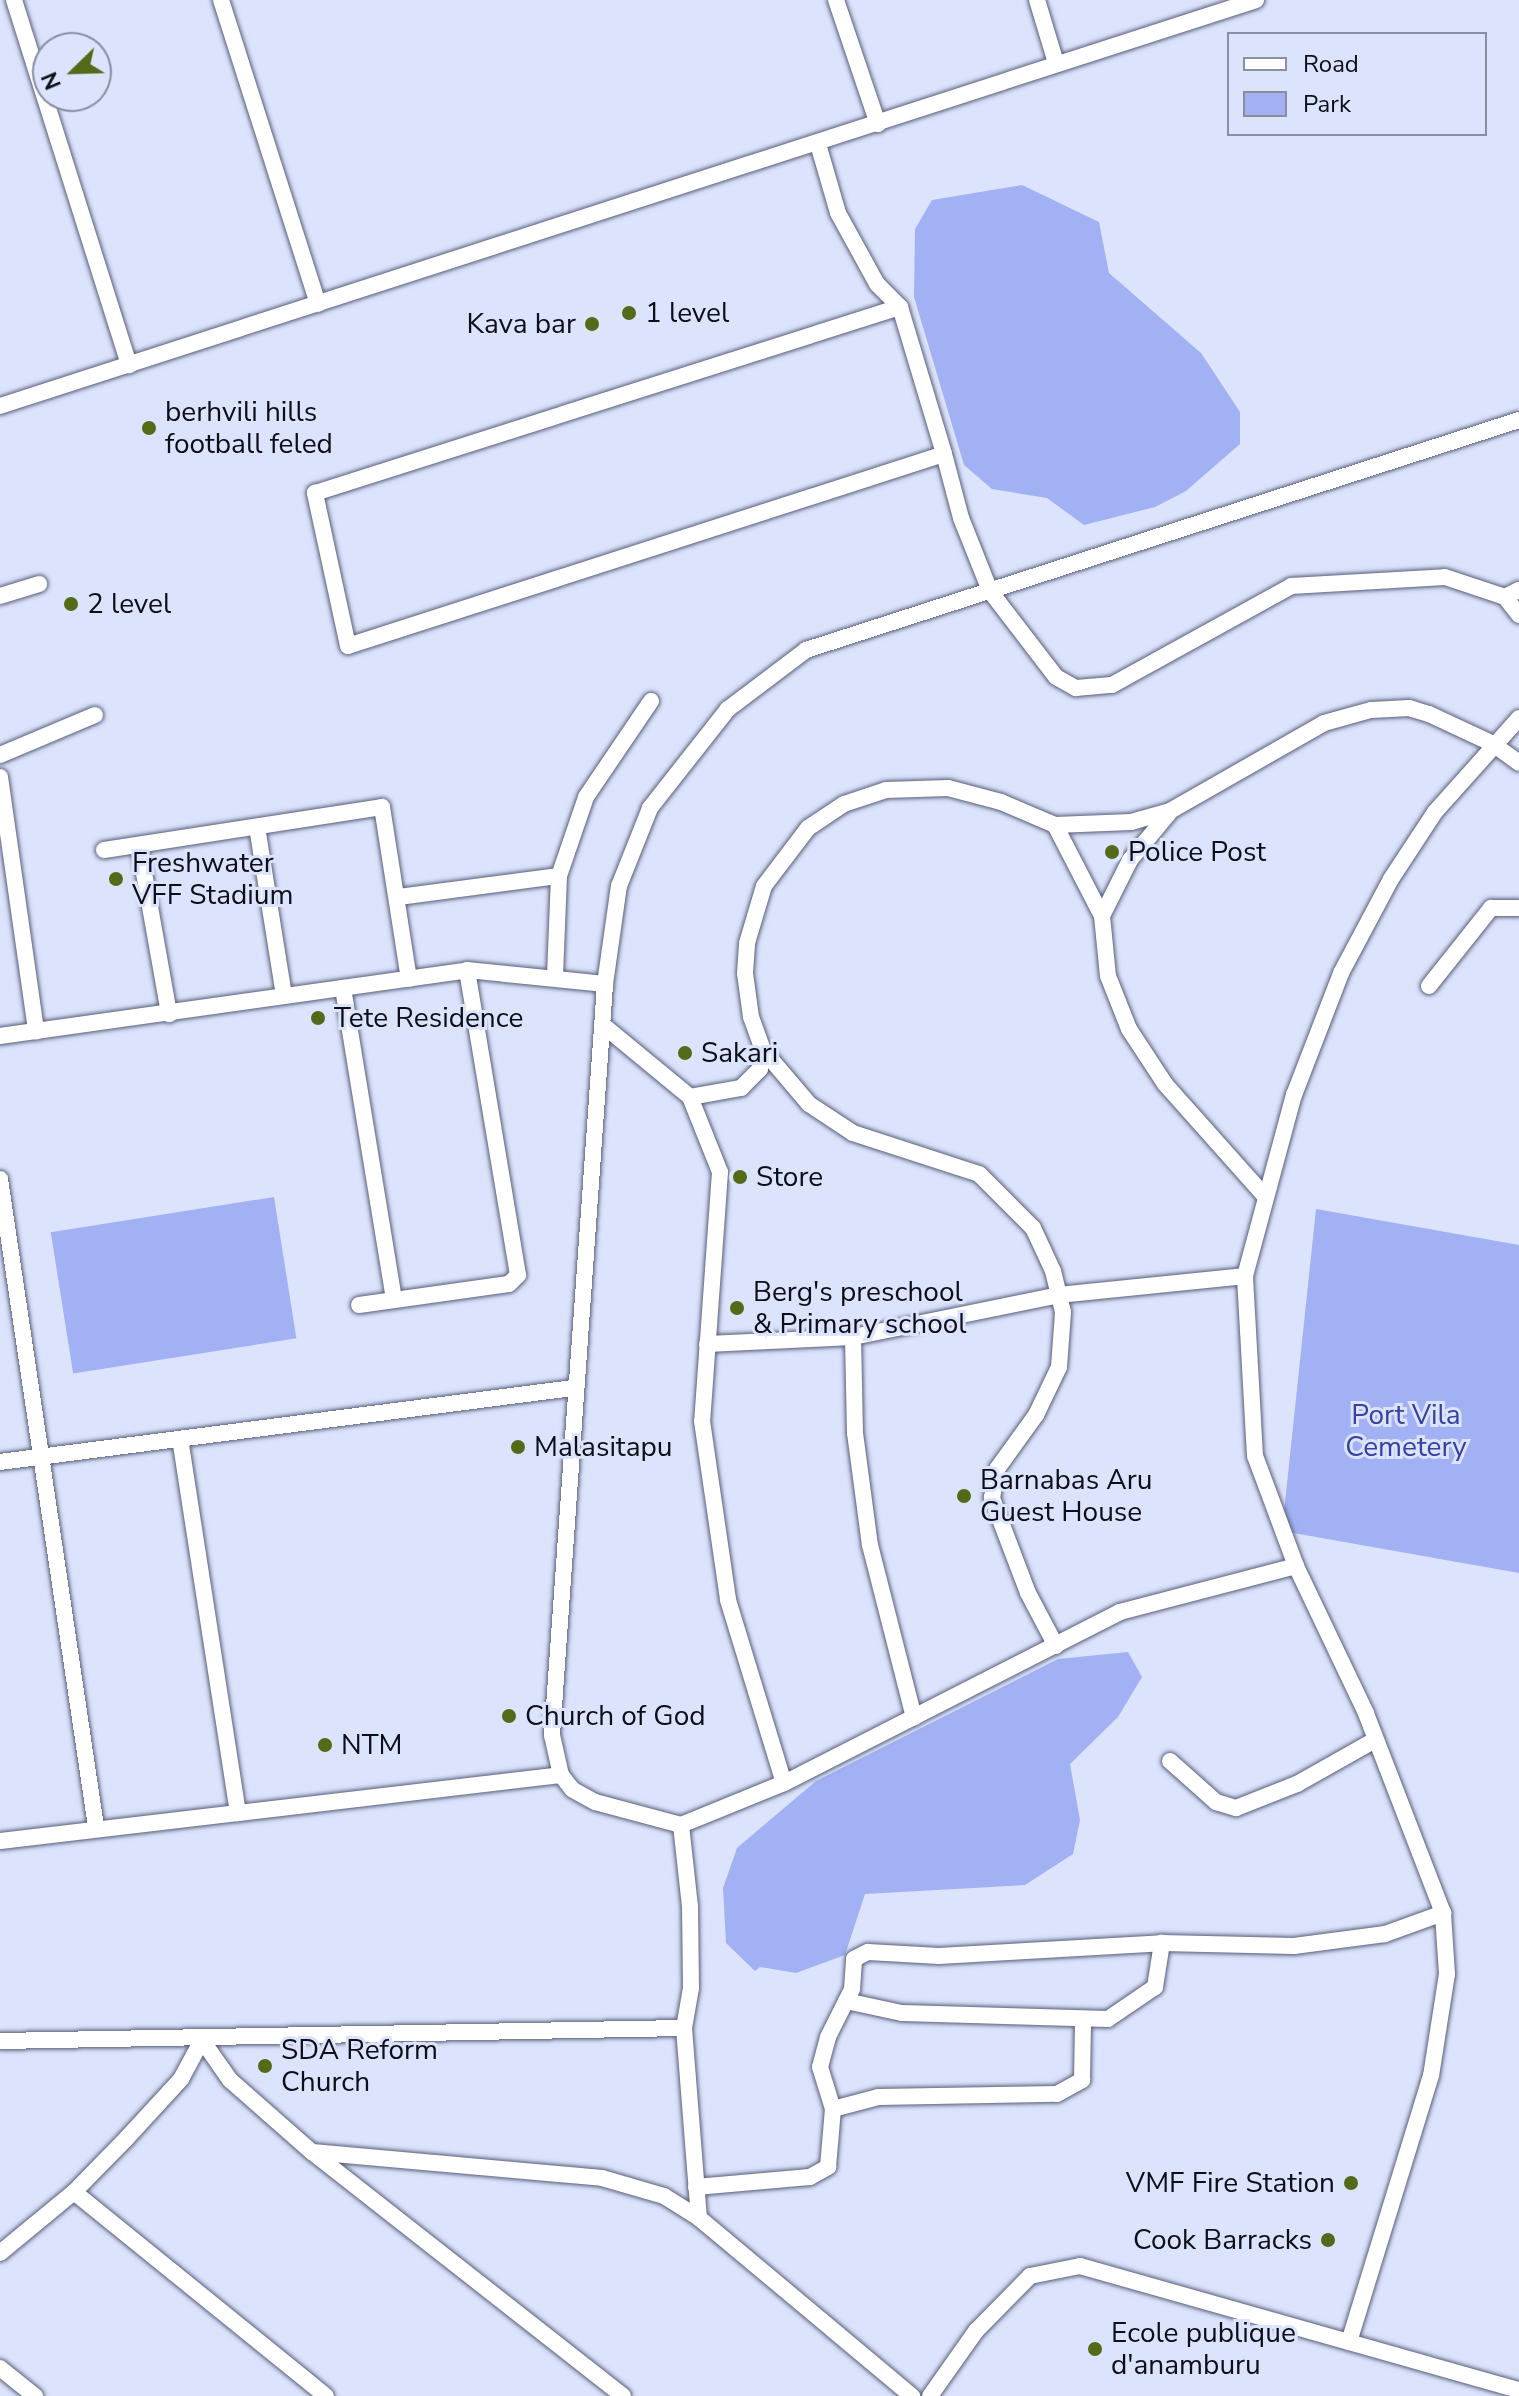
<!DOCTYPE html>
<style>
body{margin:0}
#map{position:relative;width:1519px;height:2396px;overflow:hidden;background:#dce3fc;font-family:"Nunito Sans",sans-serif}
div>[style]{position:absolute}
.green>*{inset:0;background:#a1b1f4;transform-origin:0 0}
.roads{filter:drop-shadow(0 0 2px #575e79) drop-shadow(0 0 2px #575e79)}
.minor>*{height:16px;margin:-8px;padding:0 8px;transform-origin:8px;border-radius:8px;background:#fff}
.dots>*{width:22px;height:22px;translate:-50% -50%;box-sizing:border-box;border:4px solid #dce3fc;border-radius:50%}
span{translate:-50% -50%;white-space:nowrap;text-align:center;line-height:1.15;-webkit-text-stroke:6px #dce3fc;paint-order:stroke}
.poi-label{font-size:28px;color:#0c0e18}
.left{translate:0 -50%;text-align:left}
.right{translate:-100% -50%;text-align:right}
.park-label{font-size:28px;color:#3841a3}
.legend{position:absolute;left:1227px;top:32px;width:260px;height:104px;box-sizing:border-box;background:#dce3fc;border:2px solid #898ea1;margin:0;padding:10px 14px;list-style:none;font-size:24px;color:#0c0e18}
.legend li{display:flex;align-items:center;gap:16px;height:40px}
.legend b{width:40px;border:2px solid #898ea1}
.north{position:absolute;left:32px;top:32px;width:80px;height:80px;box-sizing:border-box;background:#dce3fc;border:2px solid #898ea1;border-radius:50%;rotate:247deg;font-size:22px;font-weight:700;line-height:32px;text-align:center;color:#0c0e18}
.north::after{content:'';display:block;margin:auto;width:28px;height:36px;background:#546a19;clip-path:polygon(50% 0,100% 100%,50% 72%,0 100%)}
</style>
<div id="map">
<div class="green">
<i style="clip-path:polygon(1022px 185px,1099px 222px,1109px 273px,1201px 353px,1240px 412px,1240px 444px,1186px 491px,1155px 507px,1084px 525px,1047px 498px,992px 489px,964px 465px,914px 297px,915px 229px,932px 200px)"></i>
<i style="left:274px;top:1197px;width:143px;height:226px;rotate:81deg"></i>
<i style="clip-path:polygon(1316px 1209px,1519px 1245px,1519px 1573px,1282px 1531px)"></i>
<i style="clip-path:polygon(1128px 1652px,1142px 1677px,1118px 1717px,1070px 1764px,1080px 1820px,1073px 1854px,1025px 1885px,865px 1894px,845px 1955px,796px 1973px,760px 1967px,755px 1971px,726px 1943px,723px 1888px,737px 1848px,816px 1781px,1058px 1659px)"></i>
</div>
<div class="roads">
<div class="minor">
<i style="left:14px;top:0;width:383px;rotate:72.5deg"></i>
<i style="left:221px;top:0;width:319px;rotate:72.3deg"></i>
<i style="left:836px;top:0;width:131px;rotate:71.3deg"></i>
<i style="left:1037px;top:0;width:66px;rotate:73.2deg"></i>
<i style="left:818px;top:144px;width:72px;rotate:73.8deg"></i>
<i style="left:838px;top:213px;width:81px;rotate:61.2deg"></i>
<i style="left:877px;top:284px;width:33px;rotate:45deg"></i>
<i style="left:0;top:406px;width:1320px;rotate:-17.91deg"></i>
<i style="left:944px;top:454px;width:626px;rotate:162.14deg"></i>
<i style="left:348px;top:646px;width:157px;rotate:-102.2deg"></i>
<i style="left:315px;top:493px;width:614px;rotate:-17.64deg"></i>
<i style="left:900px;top:307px;width:153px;rotate:73.3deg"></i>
<i style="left:944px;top:454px;width:66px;rotate:75.1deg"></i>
<i style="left:961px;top:518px;width:79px;rotate:68.3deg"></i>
<i style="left:990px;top:591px;width:108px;rotate:52.5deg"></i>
<i style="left:1056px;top:677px;width:23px;rotate:29deg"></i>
<i style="left:1076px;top:688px;width:36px;rotate:-5deg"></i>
<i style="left:1112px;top:685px;width:205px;rotate:-28.9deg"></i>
<i style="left:1291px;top:586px;width:154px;rotate:-3.3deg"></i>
<i style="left:1445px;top:577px;width:63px;rotate:18.4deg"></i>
<i style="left:1505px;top:597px;width:23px;rotate:52deg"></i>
<i style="left:0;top:596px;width:41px;rotate:-17.1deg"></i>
<i style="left:1505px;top:597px;width:16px;rotate:-27deg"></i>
<i style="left:0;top:755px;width:103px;rotate:-22.8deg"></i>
<i style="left:0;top:777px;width:257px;rotate:81.9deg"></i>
<i style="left:1055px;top:825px;width:102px;rotate:62.7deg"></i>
<i style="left:1102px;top:916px;width:60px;rotate:84.3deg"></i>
<i style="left:1108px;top:976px;width:57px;rotate:68.4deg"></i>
<i style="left:1129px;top:1029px;width:66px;rotate:56.8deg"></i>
<i style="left:1165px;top:1084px;width:149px;rotate:48.3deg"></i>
<i style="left:257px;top:827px;width:171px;rotate:80.9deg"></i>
<i style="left:139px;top:845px;width:172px;rotate:79.9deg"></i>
<i style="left:104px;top:850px;width:281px;rotate:-8.8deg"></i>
<i style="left:382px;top:807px;width:174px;rotate:81.1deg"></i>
<i style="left:559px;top:876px;width:83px;rotate:-71.1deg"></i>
<i style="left:586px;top:797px;width:116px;rotate:-55.9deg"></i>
<i style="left:399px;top:897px;width:161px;rotate:-7.5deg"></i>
<i style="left:559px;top:876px;width:100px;rotate:92.3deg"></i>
<i style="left:1102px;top:916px;width:63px;rotate:-63.4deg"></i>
<i style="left:1130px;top:860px;width:61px;rotate:-50.3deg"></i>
<i style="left:1429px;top:986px;width:100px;rotate:-51.5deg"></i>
<i style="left:1491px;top:908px;width:28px"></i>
<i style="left:343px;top:988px;width:314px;rotate:80.7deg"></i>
<i style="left:604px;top:1026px;width:112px;rotate:39.5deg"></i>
<i style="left:690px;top:1097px;width:81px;rotate:68.2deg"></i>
<i style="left:720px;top:1172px;width:250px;rotate:94.1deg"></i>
<i style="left:702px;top:1421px;width:181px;rotate:81.7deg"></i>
<i style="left:728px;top:1600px;width:191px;rotate:73deg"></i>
<i style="left:0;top:1036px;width:472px;rotate:-8deg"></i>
<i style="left:467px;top:970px;width:139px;rotate:5.8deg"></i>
<i style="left:690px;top:1097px;width:52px;rotate:-10deg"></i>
<i style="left:741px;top:1088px;width:27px;rotate:-45deg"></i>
<i style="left:760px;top:1069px;width:19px;rotate:-81deg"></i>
<i style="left:0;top:1179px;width:655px;rotate:81.57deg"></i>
<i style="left:359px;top:1305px;width:151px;rotate:-8deg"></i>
<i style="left:509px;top:1284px;width:13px;rotate:-45deg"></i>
<i style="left:518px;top:1275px;width:309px;rotate:-99.5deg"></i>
<i style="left:853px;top:1337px;width:210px;rotate:-11.5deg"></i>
<i style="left:1059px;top:1295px;width:187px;rotate:-5.8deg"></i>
<i style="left:707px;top:1344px;width:146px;rotate:-2.7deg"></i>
<i style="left:853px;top:1337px;width:96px;rotate:88.8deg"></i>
<i style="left:855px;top:1433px;width:113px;rotate:82.4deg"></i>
<i style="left:870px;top:1545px;width:178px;rotate:75.7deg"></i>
<i style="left:0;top:1462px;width:578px;rotate:-7.36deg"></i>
<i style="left:1296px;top:1566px;width:182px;rotate:165.4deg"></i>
<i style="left:1120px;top:1612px;width:377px;rotate:153deg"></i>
<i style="left:784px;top:1783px;width:111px;rotate:157.8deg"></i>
<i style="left:681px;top:1825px;width:89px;rotate:-165deg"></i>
<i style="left:595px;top:1802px;width:26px;rotate:-151deg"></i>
<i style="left:572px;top:1789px;width:18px;rotate:-128deg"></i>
<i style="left:561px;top:1775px;width:41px;rotate:-102.7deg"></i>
<i style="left:552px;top:1735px;width:753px;rotate:-85.96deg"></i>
<i style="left:605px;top:984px;width:99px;rotate:-81.9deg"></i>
<i style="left:619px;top:886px;width:84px;rotate:-68.3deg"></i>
<i style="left:650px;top:808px;width:126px;rotate:-51.8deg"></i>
<i style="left:728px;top:709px;width:98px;rotate:-37.1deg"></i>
<i style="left:806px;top:650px;width:749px;rotate:-17.88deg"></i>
<i style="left:1056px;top:1646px;width:60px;rotate:-117.8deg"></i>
<i style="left:1028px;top:1593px;width:102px;rotate:-110.8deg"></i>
<i style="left:992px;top:1498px;width:29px;rotate:-80deg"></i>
<i style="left:997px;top:1469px;width:67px;rotate:-54.2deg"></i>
<i style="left:1036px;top:1415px;width:53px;rotate:-64.4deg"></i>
<i style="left:1059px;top:1367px;width:55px;rotate:-85.8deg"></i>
<i style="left:1063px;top:1312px;width:42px;rotate:-103.7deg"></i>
<i style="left:1053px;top:1271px;width:47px;rotate:-114.9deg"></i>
<i style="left:1033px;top:1228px;width:76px;rotate:-135deg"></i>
<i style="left:979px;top:1174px;width:133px;rotate:-162deg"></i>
<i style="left:853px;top:1133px;width:53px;rotate:-146.6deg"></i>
<i style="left:809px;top:1104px;width:71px;rotate:-130.4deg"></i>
<i style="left:763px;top:1050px;width:35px;rotate:-110deg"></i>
<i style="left:751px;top:1017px;width:44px;rotate:-97.8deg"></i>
<i style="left:745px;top:973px;width:30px;rotate:-86deg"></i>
<i style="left:747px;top:943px;width:59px;rotate:-73.4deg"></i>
<i style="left:764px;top:886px;width:73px;rotate:-52.8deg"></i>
<i style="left:808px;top:828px;width:43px;rotate:-33.7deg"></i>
<i style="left:844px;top:804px;width:44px;rotate:-18.4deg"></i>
<i style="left:886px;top:790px;width:62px;rotate:-1.8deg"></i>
<i style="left:948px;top:788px;width:55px;rotate:14.8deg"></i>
<i style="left:1001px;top:802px;width:59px;rotate:23.1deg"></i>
<i style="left:1055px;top:825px;width:76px;rotate:-2.3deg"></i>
<i style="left:1131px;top:822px;width:41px;rotate:-15.8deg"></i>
<i style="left:1170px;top:811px;width:177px;rotate:-29.7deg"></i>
<i style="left:1324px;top:723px;width:49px;rotate:-15.5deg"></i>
<i style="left:1371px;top:710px;width:38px;rotate:-3deg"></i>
<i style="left:1409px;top:708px;width:21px;rotate:17deg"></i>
<i style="left:1429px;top:714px;width:71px;rotate:25.1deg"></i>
<i style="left:1493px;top:744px;width:32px;rotate:36deg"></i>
<i style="left:1170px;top:1761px;width:62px;rotate:41.7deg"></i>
<i style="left:1216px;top:1802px;width:21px;rotate:17deg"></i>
<i style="left:1236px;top:1808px;width:66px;rotate:-21.5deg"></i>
<i style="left:1297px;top:1784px;width:90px;rotate:-29.4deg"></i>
<i style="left:238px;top:1813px;width:325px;rotate:-6.7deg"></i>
<i style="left:681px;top:1825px;width:81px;rotate:83.7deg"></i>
<i style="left:690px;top:1906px;width:82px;rotate:89.3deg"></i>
<i style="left:691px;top:1988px;width:41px;rotate:99.9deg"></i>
<i style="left:684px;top:2028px;width:191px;rotate:85.5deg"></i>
<i style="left:0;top:1841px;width:240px;rotate:-6.7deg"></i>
<i style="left:238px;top:1813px;width:378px;rotate:-98.8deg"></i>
<i style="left:846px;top:2001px;width:57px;rotate:12.1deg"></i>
<i style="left:902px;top:2013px;width:206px;rotate:1.7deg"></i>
<i style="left:1108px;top:2019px;width:57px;rotate:-34.2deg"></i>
<i style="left:1155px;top:1987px;width:45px;rotate:-81deg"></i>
<i style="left:202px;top:2040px;width:49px;rotate:55deg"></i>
<i style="left:230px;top:2080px;width:109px;rotate:41.3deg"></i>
<i style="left:312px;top:2152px;width:395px;rotate:38.1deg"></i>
<i style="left:0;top:2041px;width:684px;rotate:-1.09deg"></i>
<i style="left:833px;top:2109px;width:47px;rotate:-14.9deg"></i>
<i style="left:878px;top:2097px;width:179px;rotate:-1deg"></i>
<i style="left:1057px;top:2094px;width:29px;rotate:-29deg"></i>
<i style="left:1082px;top:2080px;width:58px;rotate:-89deg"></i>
<i style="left:312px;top:2152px;width:291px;rotate:5.1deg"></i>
<i style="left:602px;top:2178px;width:65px;rotate:16.2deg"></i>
<i style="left:664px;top:2196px;width:41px;rotate:32.2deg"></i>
<i style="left:699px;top:2218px;width:278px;rotate:39.9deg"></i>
<i style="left:696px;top:2187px;width:114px;rotate:-5deg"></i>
<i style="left:810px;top:2177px;width:21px;rotate:-29deg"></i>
<i style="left:828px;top:2167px;width:58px;rotate:-85.1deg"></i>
<i style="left:833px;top:2109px;width:44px;rotate:-107.2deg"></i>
<i style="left:820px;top:2067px;width:31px;rotate:-75deg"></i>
<i style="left:828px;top:2037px;width:54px;rotate:-63.4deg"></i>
<i style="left:852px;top:1989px;width:30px;rotate:-86deg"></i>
<i style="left:854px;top:1959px;width:16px;rotate:-27deg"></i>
<i style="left:868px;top:1952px;width:71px;rotate:3.2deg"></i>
<i style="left:939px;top:1956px;width:223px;rotate:-3.3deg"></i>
<i style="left:1162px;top:1943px;width:132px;rotate:1.3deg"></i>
<i style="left:1294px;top:1946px;width:92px;rotate:-7.5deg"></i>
<i style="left:1385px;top:1934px;width:62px;rotate:-19.9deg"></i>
<i style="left:74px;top:2192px;width:324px;rotate:39deg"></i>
<i style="left:0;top:2253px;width:96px;rotate:-39.5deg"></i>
<i style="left:74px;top:2192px;width:73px;rotate:-45.6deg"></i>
<i style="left:125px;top:2140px;width:83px;rotate:-47.4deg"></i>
<i style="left:181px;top:2079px;width:44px;rotate:-61.7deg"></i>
<i style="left:1349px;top:2342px;width:278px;rotate:-72.9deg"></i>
<i style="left:1431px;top:2076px;width:103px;rotate:-81.1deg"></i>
<i style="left:1447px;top:1974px;width:61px;rotate:-93.8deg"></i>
<i style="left:1443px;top:1913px;width:214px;rotate:-111.1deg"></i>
<i style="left:1366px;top:1713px;width:163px;rotate:-115.5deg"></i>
<i style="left:1296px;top:1566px;width:117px;rotate:-110.4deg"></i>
<i style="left:1255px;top:1456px;width:180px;rotate:-93.2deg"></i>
<i style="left:1245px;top:1276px;width:188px;rotate:-74.9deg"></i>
<i style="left:1294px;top:1095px;width:131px;rotate:-68.9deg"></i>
<i style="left:1341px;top:973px;width:106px;rotate:-62deg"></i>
<i style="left:1391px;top:879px;width:80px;rotate:-56.7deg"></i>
<i style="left:1435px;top:812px;width:126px;rotate:-48.2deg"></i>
<i style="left:0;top:2368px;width:45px;rotate:38.7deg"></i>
<i style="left:930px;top:2396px;width:80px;rotate:-54.7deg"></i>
<i style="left:976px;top:2331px;width:77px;rotate:-45.5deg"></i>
<i style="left:1030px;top:2276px;width:51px;rotate:-11.3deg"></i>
<i style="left:1080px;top:2266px;width:456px;rotate:15.8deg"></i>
</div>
</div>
<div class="dots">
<i style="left:629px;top:313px;background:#546a19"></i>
<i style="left:592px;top:324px;background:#546a19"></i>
<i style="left:149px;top:428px;background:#546a19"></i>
<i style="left:71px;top:604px;background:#546a19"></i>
<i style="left:1112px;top:852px;background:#546a19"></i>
<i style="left:116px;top:879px;background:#546a19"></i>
<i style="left:318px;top:1018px;background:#546a19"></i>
<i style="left:685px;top:1053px;background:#546a19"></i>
<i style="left:740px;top:1177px;background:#546a19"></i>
<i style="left:737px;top:1308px;background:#546a19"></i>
<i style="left:518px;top:1447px;background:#546a19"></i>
<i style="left:964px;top:1496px;background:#546a19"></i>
<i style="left:509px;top:1716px;background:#546a19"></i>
<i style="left:325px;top:1745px;background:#546a19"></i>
<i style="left:265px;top:2066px;background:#546a19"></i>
<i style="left:1351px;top:2183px;background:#546a19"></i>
<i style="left:1328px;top:2240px;background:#546a19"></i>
<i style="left:1095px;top:2349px;background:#546a19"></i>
</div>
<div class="poi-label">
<span class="left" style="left:645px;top:313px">1 level</span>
<span class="right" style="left:576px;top:324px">Kava bar</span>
<span class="left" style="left:165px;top:428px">berhvili hills<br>football feled</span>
<span class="left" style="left:87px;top:604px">2 level</span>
<span class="left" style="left:1128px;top:852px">Police Post</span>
<span class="left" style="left:132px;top:879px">Freshwater<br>VFF Stadium</span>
<span class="left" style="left:334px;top:1018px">Tete Residence</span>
<span class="left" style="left:701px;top:1053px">Sakari</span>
<span class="left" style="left:756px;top:1177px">Store</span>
<span class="left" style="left:753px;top:1308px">Berg's preschool<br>&amp; Primary school</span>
<span class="left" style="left:534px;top:1447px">Malasitapu</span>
<span class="left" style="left:980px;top:1496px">Barnabas Aru<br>Guest House</span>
<span class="left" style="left:525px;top:1716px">Church of God</span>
<span class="left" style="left:341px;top:1745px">NTM</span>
<span class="left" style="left:281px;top:2066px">SDA Reform<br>Church</span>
<span class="right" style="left:1335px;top:2183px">VMF Fire Station</span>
<span class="right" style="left:1312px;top:2240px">Cook Barracks</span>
<span class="left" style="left:1111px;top:2349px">Ecole publique<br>d'anamburu</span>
</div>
<div class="park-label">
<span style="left:1406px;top:1431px">Port Vila<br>Cemetery</span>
</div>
<ul class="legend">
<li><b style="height:10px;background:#fff"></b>Road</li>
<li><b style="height:22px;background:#a1b1f4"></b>Park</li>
</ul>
<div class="north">N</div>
</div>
